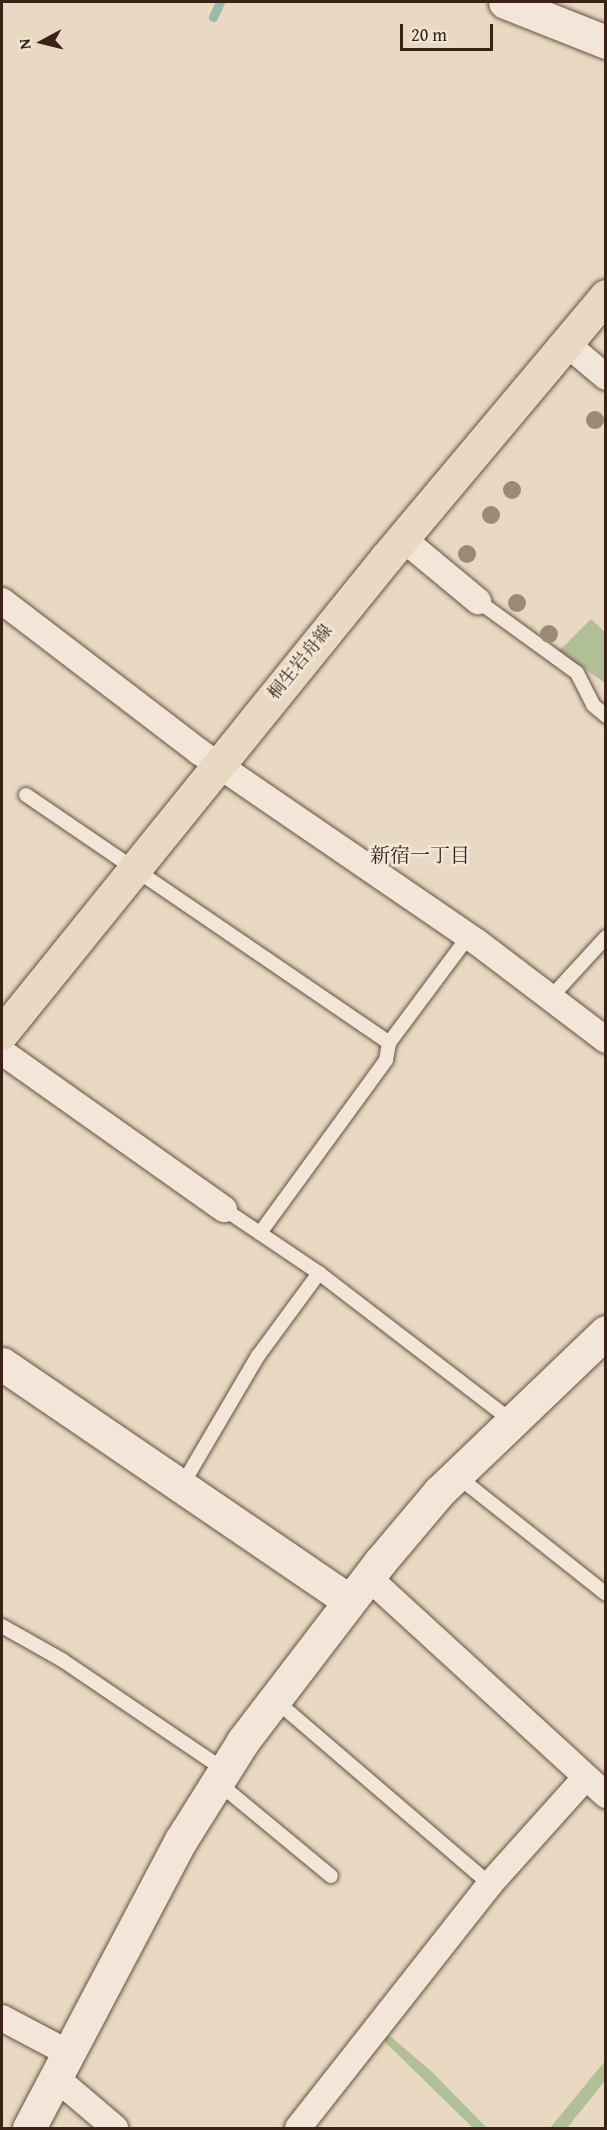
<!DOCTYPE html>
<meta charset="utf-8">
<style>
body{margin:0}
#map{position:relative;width:607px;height:2130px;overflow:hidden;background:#ead9c2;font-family:"Gentium Book Plus","Noto Serif JP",serif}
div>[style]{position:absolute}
.green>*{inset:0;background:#b2c097}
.stream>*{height:9px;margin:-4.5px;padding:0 4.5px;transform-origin:4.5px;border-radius:4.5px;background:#98bbae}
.roads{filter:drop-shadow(0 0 2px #665042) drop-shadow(0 0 2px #665042)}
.service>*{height:14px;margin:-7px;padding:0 7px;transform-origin:7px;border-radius:7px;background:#f1e6d7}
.minor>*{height:26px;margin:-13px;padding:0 13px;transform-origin:13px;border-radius:13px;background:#f1e6d7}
.tertiary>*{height:33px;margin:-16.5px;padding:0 16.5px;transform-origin:16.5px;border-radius:16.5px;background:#f1e6d7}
.primary>*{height:33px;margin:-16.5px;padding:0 16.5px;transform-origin:16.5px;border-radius:16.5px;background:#ead9c2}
.trees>*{width:18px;height:18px;margin:-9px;border-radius:50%;background:#9a8a76}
span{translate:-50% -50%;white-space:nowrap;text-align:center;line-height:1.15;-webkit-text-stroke:5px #f1e6d7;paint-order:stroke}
.street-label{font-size:18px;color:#3a2217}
.neighbourhood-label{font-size:20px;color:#3a2217}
.frame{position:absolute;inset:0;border:3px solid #3a2217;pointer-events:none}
.north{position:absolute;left:12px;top:12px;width:60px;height:60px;-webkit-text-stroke:4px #f1e6d7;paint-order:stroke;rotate:263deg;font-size:16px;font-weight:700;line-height:24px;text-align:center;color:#3a2217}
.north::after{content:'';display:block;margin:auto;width:21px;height:27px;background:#3a2217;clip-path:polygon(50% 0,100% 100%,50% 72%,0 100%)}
.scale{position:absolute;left:400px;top:24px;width:93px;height:27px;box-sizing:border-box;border:3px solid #3a2217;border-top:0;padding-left:8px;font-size:18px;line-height:21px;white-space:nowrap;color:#3a2217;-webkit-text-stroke:4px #f1e6d7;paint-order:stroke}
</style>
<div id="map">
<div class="green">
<i style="clip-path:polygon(591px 619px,605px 632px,605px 683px,559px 651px)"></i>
<i style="clip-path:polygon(390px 2036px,431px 2071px,487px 2128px,473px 2128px,386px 2043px,385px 2038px)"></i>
<i style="clip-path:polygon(605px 2061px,605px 2081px,567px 2128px,550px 2128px)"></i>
</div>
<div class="stream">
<i style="left:213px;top:17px;width:17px;rotate:-65deg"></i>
</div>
<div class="roads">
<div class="service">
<i style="left:478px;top:601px;width:122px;rotate:36deg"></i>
<i style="left:577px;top:673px;width:36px;rotate:63deg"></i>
<i style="left:593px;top:705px;width:17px;rotate:40deg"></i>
<i style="left:26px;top:795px;width:440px;rotate:34.3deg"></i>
<i style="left:552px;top:996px;width:80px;rotate:-47.5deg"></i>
<i style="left:224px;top:1209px;width:115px;rotate:34deg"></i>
<i style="left:319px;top:1273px;width:243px;rotate:37.5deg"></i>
<i style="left:260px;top:1233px;width:214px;rotate:-53.9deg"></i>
<i style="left:386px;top:1060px;width:17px;rotate:-80deg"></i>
<i style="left:389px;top:1043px;width:132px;rotate:-53.3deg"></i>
<i style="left:456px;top:1475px;width:191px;rotate:38.4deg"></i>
<i style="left:181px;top:1487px;width:152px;rotate:-59.6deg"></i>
<i style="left:258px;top:1356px;width:103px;rotate:-53.7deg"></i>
<i style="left:2px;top:1626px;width:69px;rotate:29.5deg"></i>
<i style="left:62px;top:1660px;width:194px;rotate:34.1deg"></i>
<i style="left:275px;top:1700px;width:283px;rotate:40.6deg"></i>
<i style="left:216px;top:1781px;width:149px;rotate:39.6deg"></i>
</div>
<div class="minor">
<i style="left:567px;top:344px;width:51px;rotate:40.2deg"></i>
<i style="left:402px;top:538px;width:99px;rotate:39.7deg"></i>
<i style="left:2px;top:601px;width:247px;rotate:37.4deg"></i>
<i style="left:198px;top:751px;width:338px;rotate:34.4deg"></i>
<i style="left:477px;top:942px;width:162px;rotate:37.2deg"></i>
<i style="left:2px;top:1052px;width:272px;rotate:35.3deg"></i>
<i style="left:368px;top:1577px;width:323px;rotate:42.5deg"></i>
<i style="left:2px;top:2018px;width:75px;rotate:27.9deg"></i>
<i style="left:55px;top:2077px;width:79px;rotate:40.4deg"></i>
<i style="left:298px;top:2128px;width:310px;rotate:-51.8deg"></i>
<i style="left:490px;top:1884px;width:142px;rotate:-48.1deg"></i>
</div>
<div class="tertiary">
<i style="left:505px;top:2px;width:109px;rotate:21.6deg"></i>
<i style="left:2px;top:1364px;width:420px;rotate:34.3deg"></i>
<i style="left:29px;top:2128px;width:326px;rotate:-62.2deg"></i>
<i style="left:181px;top:1840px;width:117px;rotate:-57.9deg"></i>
<i style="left:243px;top:1741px;width:225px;rotate:-52.6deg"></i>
<i style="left:380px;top:1562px;width:92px;rotate:-49.9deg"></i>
<i style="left:439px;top:1492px;width:231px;rotate:-43.8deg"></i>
</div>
<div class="primary">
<i style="left:2px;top:1033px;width:611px;rotate:-51.05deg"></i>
<i style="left:386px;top:558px;width:342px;rotate:-50deg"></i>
</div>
</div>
<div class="trees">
<i style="left:595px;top:420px"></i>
<i style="left:512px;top:490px"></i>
<i style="left:491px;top:515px"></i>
<i style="left:467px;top:554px"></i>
<i style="left:517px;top:603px"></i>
<i style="left:549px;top:634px"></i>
</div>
<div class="street-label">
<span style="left:300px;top:662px;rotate:-51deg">桐生岩舟線</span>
</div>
<div class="neighbourhood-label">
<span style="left:420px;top:854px">新宿一丁目</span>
</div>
<div class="frame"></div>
<div class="north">N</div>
<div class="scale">20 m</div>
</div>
